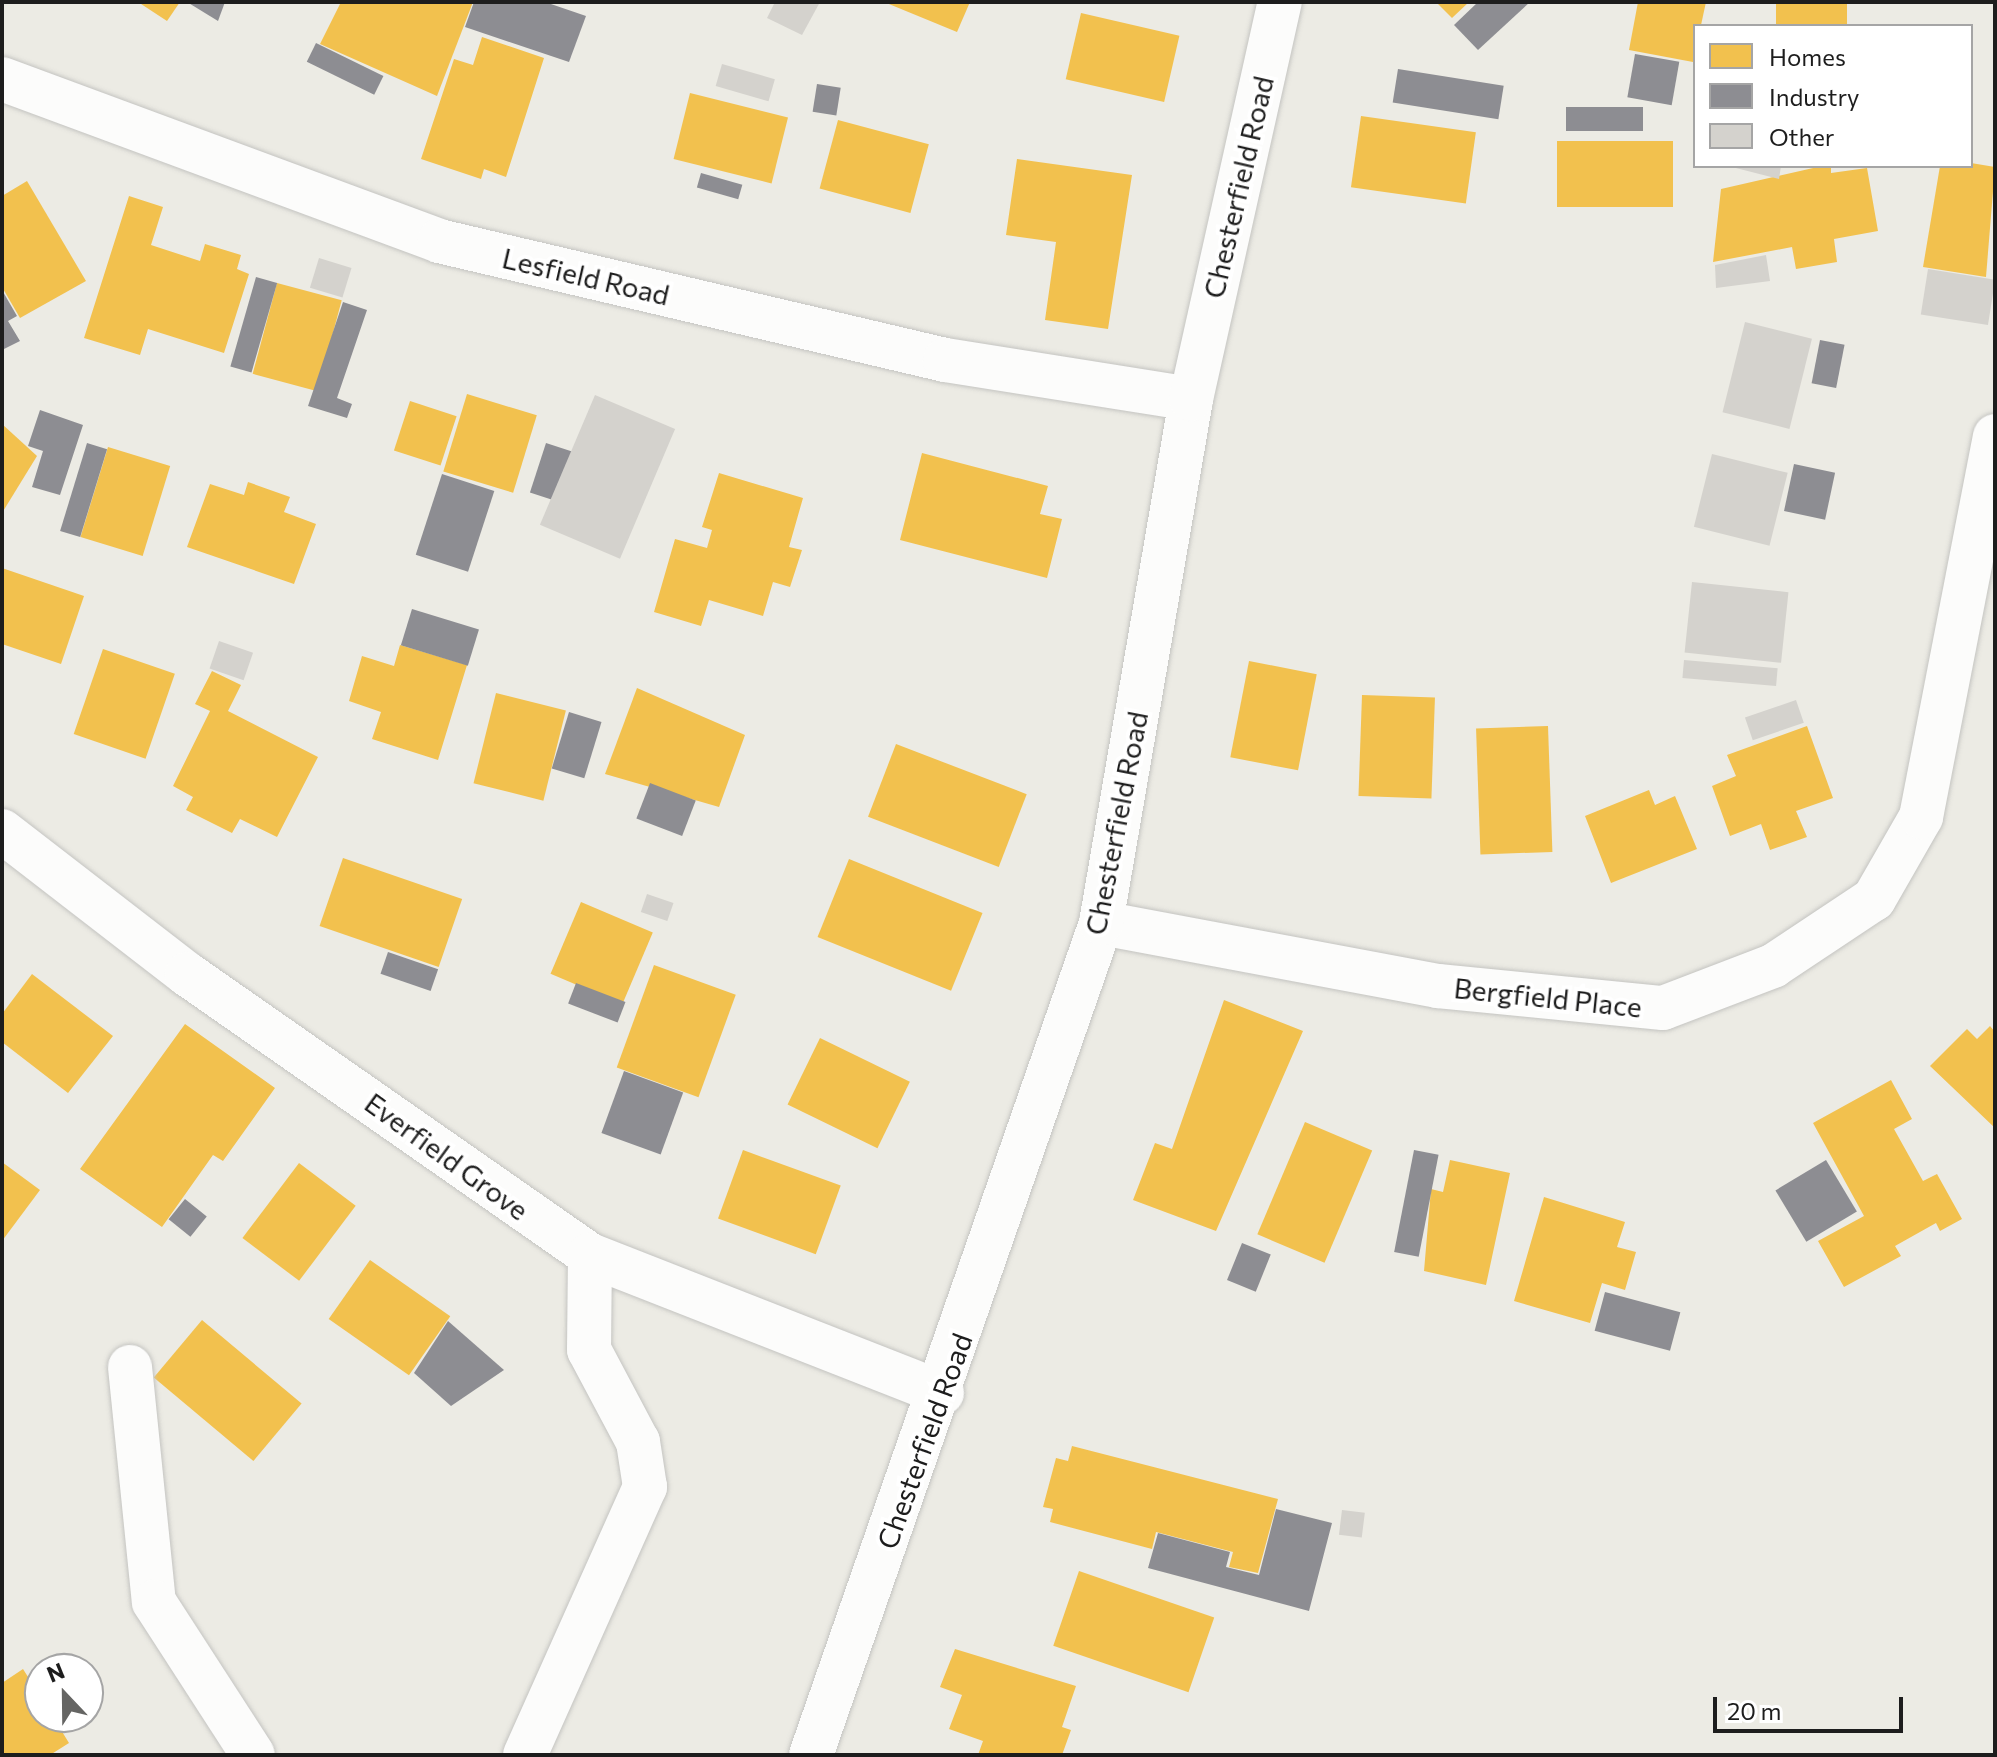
<!DOCTYPE html>
<style>
body{margin:0}
#map{position:relative;width:1997px;height:1757px;overflow:hidden;background:#ecebe4;font-family:Commissioner,sans-serif}
div>[style]{position:absolute}
.homes>*{inset:0;background:#f2c14e;transform-origin:0 0}
.industry>*{inset:0;background:#8d8d92;transform-origin:0 0}
.building>*{inset:0;background:#d4d2cd;transform-origin:0 0}
.roads{filter:drop-shadow(0 0 2px #c4c4c1) drop-shadow(0 0 2px #c4c4c1)}
.street>*{height:44px;margin:-22px;padding:0 22px;transform-origin:22px;border-radius:22px;background:#fcfcfb}
span{translate:-50% -50%;white-space:nowrap;text-align:center;line-height:1.15;-webkit-text-stroke:8px #fff;paint-order:stroke}
.street-label{font-size:28px;color:#1d1d1d}
.frame{position:absolute;inset:0;border:4px solid #1d1d1d;pointer-events:none}
.legend{position:absolute;left:1693px;top:24px;width:280px;height:144px;box-sizing:border-box;background:#fff;border:2px solid #a5a5a5;margin:0;padding:10px 14px;list-style:none;font-size:24px;color:#1d1d1d}
.legend li{display:flex;align-items:center;gap:16px;height:40px}
.legend b{width:40px;border:2px solid #a5a5a5}
.north{position:absolute;left:24px;top:1653px;width:80px;height:80px;box-sizing:border-box;background:#fff;border:2px solid #a5a5a5;border-radius:50%;rotate:338deg;font-size:22px;font-weight:700;line-height:32px;text-align:center;color:#1d1d1d}
.north::after{content:'';display:block;margin:auto;width:28px;height:36px;background:#656563;clip-path:polygon(50% 0,100% 100%,50% 72%,0 100%)}
.scale{position:absolute;left:1713px;top:1697px;width:190px;height:36px;box-sizing:border-box;border:4px solid #1d1d1d;border-top:0;padding-left:10px;font-size:24px;line-height:28px;white-space:nowrap;color:#1d1d1d;-webkit-text-stroke:6px #fff;paint-order:stroke}
</style>
<div id="map">
<div class="homes">
<i style="clip-path:polygon(138px 2px,180px 2px,167px 21px)"></i>
<i style="clip-path:polygon(341px 2px,473px 2px,437px 96px,320px 44px)"></i>
<i style="clip-path:polygon(884px 2px,970px 2px,957px 32px)"></i>
<i style="clip-path:polygon(1436px 2px,1469px 2px,1452px 18px)"></i>
<i style="clip-path:polygon(1638px 2px,1706px 2px,1693px 62px,1629px 50px)"></i>
<i style="left:1776px;top:2px;width:71px;height:24px"></i>
<i style="left:1081px;top:13px;width:101px;height:68px;rotate:13deg"></i>
<i style="clip-path:polygon(482px 37px,544px 58px,506px 177px,484px 169px,481px 179px,421px 159px,454px 59px,473px 65px)"></i>
<i style="left:690px;top:93px;width:101px;height:68px;rotate:14deg"></i>
<i style="left:1361px;top:116px;width:116px;height:72px;rotate:8deg"></i>
<i style="left:838px;top:120px;width:94px;height:71px;rotate:15deg"></i>
<i style="left:1557px;top:141px;width:116px;height:66px"></i>
<i style="clip-path:polygon(1017px 159px,1132px 175px,1108px 329px,1045px 320px,1056px 242px,1006px 235px)"></i>
<i style="clip-path:polygon(1971px 163px,1995px 167px,1986px 277px,1923px 267px,1940px 166px)"></i>
<i style="clip-path:polygon(1822px 166px,1831px 166px,1831px 173px,1867px 168px,1878px 231px,1834px 239px,1837px 262px,1796px 269px,1792px 247px,1713px 262px,1721px 189px)"></i>
<i style="clip-path:polygon(27px 181px,86px 281px,20px 318px,2px 287px,2px 196px)"></i>
<i style="clip-path:polygon(129px 196px,163px 207px,151px 245px,200px 261px,205px 244px,241px 255px,237px 269px,249px 274px,224px 353px,148px 329px,140px 355px,84px 338px)"></i>
<i style="left:277px;top:283px;width:67px;height:94px;rotate:15deg"></i>
<i style="left:467px;top:394px;width:73px;height:81px;rotate:17deg"></i>
<i style="left:410px;top:401px;width:49px;height:52px;rotate:18deg"></i>
<i style="clip-path:polygon(2px 424px,37px 456px,2px 513px)"></i>
<i style="left:108px;top:447px;width:65px;height:94px;rotate:17deg"></i>
<i style="clip-path:polygon(922px 453px,1048px 486px,1040px 514px,1062px 519px,1047px 578px,900px 540px)"></i>
<i style="clip-path:polygon(719px 473px,803px 498px,789px 547px,802px 550px,790px 587px,773px 582px,763px 616px,709px 600px,701px 626px,654px 612px,675px 539px,707px 548px,712px 530px,702px 527px)"></i>
<i style="clip-path:polygon(248px 482px,290px 497px,284px 512px,316px 524px,294px 584px,187px 547px,210px 484px,244px 495px)"></i>
<i style="clip-path:polygon(2px 568px,84px 596px,61px 664px,2px 644px)"></i>
<i style="clip-path:polygon(400px 645px,467px 665px,438px 760px,372px 739px,381px 712px,349px 701px,362px 656px,394px 666px)"></i>
<i style="left:103px;top:649px;width:76px;height:90px;rotate:19deg"></i>
<i style="left:1249px;top:661px;width:69px;height:98px;rotate:11deg"></i>
<i style="clip-path:polygon(212px 671px,241px 685px,228px 711px,318px 757px,277px 837px,240px 819px,232px 833px,186px 810px,193px 797px,173px 786px,210px 711px,195px 704px)"></i>
<i style="clip-path:polygon(637px 688px,745px 735px,719px 807px,605px 774px)"></i>
<i style="left:496px;top:693px;width:72px;height:93px;rotate:14deg"></i>
<i style="left:1362px;top:695px;width:73px;height:101px;rotate:2deg"></i>
<i style="left:1548px;top:726px;width:126px;height:72px;rotate:88deg"></i>
<i style="clip-path:polygon(1807px 726px,1833px 798px,1796px 811px,1807px 837px,1770px 850px,1761px 824px,1730px 836px,1712px 786px,1736px 776px,1727px 755px)"></i>
<i style="left:896px;top:744px;width:140px;height:78px;rotate:21deg"></i>
<i style="clip-path:polygon(1649px 790px,1655px 805px,1675px 796px,1697px 849px,1611px 883px,1585px 816px)"></i>
<i style="left:343px;top:858px;width:126px;height:72px;rotate:19deg"></i>
<i style="left:849px;top:859px;width:144px;height:84px;rotate:22deg"></i>
<i style="left:581px;top:902px;width:78px;height:78px;rotate:23deg"></i>
<i style="left:654px;top:965px;width:87px;height:109px;rotate:20deg"></i>
<i style="clip-path:polygon(32px 974px,113px 1036px,68px 1093px,2px 1042px,2px 1014px)"></i>
<i style="clip-path:polygon(1224px 1000px,1303px 1031px,1216px 1231px,1133px 1200px,1155px 1143px,1172px 1149px)"></i>
<i style="clip-path:polygon(185px 1024px,275px 1088px,223px 1161px,213px 1155px,162px 1227px,80px 1169px)"></i>
<i style="clip-path:polygon(1990px 1026px,1995px 1032px,1995px 1128px,1930px 1066px,1967px 1029px,1977px 1039px)"></i>
<i style="left:820px;top:1038px;width:100px;height:74px;rotate:26deg"></i>
<i style="clip-path:polygon(1891px 1080px,1912px 1119px,1894px 1129px,1923px 1181px,1937px 1174px,1962px 1219px,1940px 1231px,1936px 1223px,1895px 1246px,1901px 1256px,1844px 1287px,1818px 1241px,1864px 1216px,1813px 1123px)"></i>
<i style="left:1305px;top:1122px;width:73px;height:122px;rotate:23deg"></i>
<i style="left:743px;top:1150px;width:104px;height:73px;rotate:20deg"></i>
<i style="clip-path:polygon(1450px 1160px,1510px 1173px,1486px 1285px,1424px 1271px,1431px 1189px,1443px 1192px)"></i>
<i style="clip-path:polygon(2px 1162px,40px 1190px,2px 1241px)"></i>
<i style="left:299px;top:1163px;width:71px;height:94px;rotate:37deg"></i>
<i style="clip-path:polygon(1544px 1197px,1625px 1222px,1617px 1247px,1636px 1252px,1625px 1290px,1602px 1283px,1590px 1323px,1514px 1301px)"></i>
<i style="left:370px;top:1260px;width:98px;height:72px;rotate:35deg"></i>
<i style="left:202px;top:1320px;width:130px;height:75px;rotate:40deg"></i>
<i style="clip-path:polygon(1072px 1446px,1278px 1499px,1258px 1573px,1229px 1567px,1233px 1552px,1156px 1532px,1152px 1549px,1050px 1522px,1053px 1509px,1043px 1507px,1056px 1458px,1068px 1461px)"></i>
<i style="left:1079px;top:1571px;width:143px;height:79px;rotate:19deg"></i>
<i style="clip-path:polygon(955px 1649px,1076px 1686px,1062px 1727px,1071px 1730px,1062px 1755px,978px 1755px,983px 1741px,949px 1729px,962px 1695px,940px 1687px)"></i>
<i style="clip-path:polygon(23px 1669px,40px 1696px,40px 1717px,53px 1717px,69px 1743px,50px 1755px,2px 1755px,2px 1683px)"></i>
</div>
<div class="industry">
<i style="clip-path:polygon(187px 2px,225px 2px,218px 21px)"></i>
<i style="clip-path:polygon(474px 2px,545px 2px,586px 16px,569px 62px,465px 27px)"></i>
<i style="clip-path:polygon(1478px 2px,1530px 2px,1478px 50px,1454px 25px)"></i>
<i style="left:316px;top:43px;width:75px;height:21px;rotate:26deg"></i>
<i style="left:1635px;top:54px;width:45px;height:44px;rotate:10deg"></i>
<i style="left:1398px;top:69px;width:107px;height:34px;rotate:9deg"></i>
<i style="left:817px;top:84px;width:24px;height:28px;rotate:9deg"></i>
<i style="left:1566px;top:107px;width:77px;height:24px"></i>
<i style="left:701px;top:173px;width:43px;height:15px;rotate:16deg"></i>
<i style="left:256px;top:277px;width:22px;height:93px;rotate:16deg"></i>
<i style="clip-path:polygon(2px 290px,17px 316px,8px 321px,20px 341px,2px 350px)"></i>
<i style="clip-path:polygon(343px 302px,367px 310px,337px 398px,352px 404px,347px 418px,308px 406px)"></i>
<i style="left:1820px;top:340px;width:25px;height:44px;rotate:11deg"></i>
<i style="clip-path:polygon(40px 410px,83px 425px,60px 495px,32px 487px,43px 451px,28px 446px)"></i>
<i style="left:87px;top:443px;width:21px;height:92px;rotate:17deg"></i>
<i style="left:546px;top:443px;width:29px;height:52px;rotate:18deg"></i>
<i style="left:1794px;top:464px;width:42px;height:48px;rotate:12deg"></i>
<i style="left:442px;top:474px;width:55px;height:85px;rotate:18deg"></i>
<i style="left:412px;top:609px;width:70px;height:38px;rotate:17deg"></i>
<i style="left:569px;top:712px;width:34px;height:59px;rotate:17deg"></i>
<i style="left:650px;top:783px;width:49px;height:38px;rotate:21deg"></i>
<i style="left:388px;top:952px;width:53px;height:23px;rotate:19deg"></i>
<i style="left:576px;top:983px;width:53px;height:22px;rotate:21deg"></i>
<i style="left:624px;top:1071px;width:63px;height:66px;rotate:20deg"></i>
<i style="left:1414px;top:1150px;width:25px;height:104px;rotate:11deg"></i>
<i style="left:1826px;top:1160px;width:60px;height:59px;rotate:59deg"></i>
<i style="left:185px;top:1199px;width:28px;height:26px;rotate:39deg"></i>
<i style="left:1242px;top:1243px;width:31px;height:40px;rotate:22deg"></i>
<i style="left:1605px;top:1292px;width:78px;height:40px;rotate:15deg"></i>
<i style="clip-path:polygon(448px 1321px,504px 1370px,451px 1406px,414px 1373px)"></i>
<i style="clip-path:polygon(1276px 1509px,1332px 1523px,1309px 1611px,1148px 1568px,1158px 1533px,1230px 1552px,1226px 1567px,1259px 1575px)"></i>
</div>
<div class="building">
<i style="clip-path:polygon(775px 2px,820px 2px,802px 35px,767px 18px)"></i>
<i style="left:722px;top:64px;width:55px;height:23px;rotate:16deg"></i>
<i style="clip-path:polygon(1728px 166px,1781px 166px,1779px 179px)"></i>
<i style="clip-path:polygon(1766px 255px,1770px 281px,1716px 288px,1715px 265px)"></i>
<i style="left:319px;top:258px;width:34px;height:31px;rotate:17deg"></i>
<i style="left:1928px;top:269px;width:68px;height:46px;rotate:9deg"></i>
<i style="left:1745px;top:322px;width:69px;height:93px;rotate:14deg"></i>
<i style="left:595px;top:395px;width:87px;height:141px;rotate:23deg"></i>
<i style="left:1712px;top:454px;width:78px;height:75px;rotate:14deg"></i>
<i style="left:1692px;top:582px;width:97px;height:71px;rotate:6deg"></i>
<i style="left:219px;top:641px;width:36px;height:29px;rotate:19deg"></i>
<i style="left:1684px;top:660px;width:94px;height:18px;rotate:5deg"></i>
<i style="left:1796px;top:700px;width:24px;height:54px;rotate:71deg"></i>
<i style="left:647px;top:894px;width:28px;height:19px;rotate:19deg"></i>
<i style="left:1342px;top:1510px;width:23px;height:25px;rotate:7deg"></i>
</div>
<div class="roads">
<div class="street">
<i style="left:2px;top:79px;width:466px;rotate:20.3deg"></i>
<i style="left:439px;top:241px;width:520px;rotate:13.23deg"></i>
<i style="left:945px;top:360px;width:249px;rotate:9deg"></i>
<i style="left:2px;top:831px;width:234px;rotate:37.7deg"></i>
<i style="left:187px;top:974px;width:491px;rotate:34.9deg"></i>
<i style="left:590px;top:1255px;width:378px;rotate:21.4deg"></i>
<i style="left:1101px;top:923px;width:343px;rotate:10.6deg"></i>
<i style="left:1438px;top:986px;width:226px;rotate:5.6deg"></i>
<i style="left:1663px;top:1008px;width:118px;rotate:-20.9deg"></i>
<i style="left:1773px;top:966px;width:121px;rotate:-33.6deg"></i>
<i style="left:1874px;top:899px;width:95px;rotate:-60.2deg"></i>
<i style="left:1921px;top:817px;width:388px;rotate:-79deg"></i>
<i style="left:130px;top:1367px;width:236px;rotate:84.2deg"></i>
<i style="left:154px;top:1602px;width:182px;rotate:57.1deg"></i>
<i style="left:525px;top:1755px;width:294px;rotate:-65.9deg"></i>
<i style="left:645px;top:1487px;width:46px;rotate:-98.8deg"></i>
<i style="left:638px;top:1442px;width:104px;rotate:-118deg"></i>
<i style="left:589px;top:1350px;width:95px;rotate:-89.4deg"></i>
<i style="left:811px;top:1755px;width:881px;rotate:-70.78deg"></i>
<i style="left:1101px;top:923px;width:532px;rotate:-80.25deg"></i>
<i style="left:1191px;top:399px;width:407px;rotate:-77.4deg"></i>
</div>
</div>
<div class="street-label">
<span style="left:1238px;top:187px;rotate:-77deg">Chesterfield Road</span>
<span style="left:586px;top:276px;rotate:13deg">Lesfield Road</span>
<span style="left:1116px;top:823px;rotate:-79deg">Chesterfield Road</span>
<span style="left:1548px;top:997px;rotate:6deg">Bergfield Place</span>
<span style="left:447px;top:1156px;rotate:36deg">Everfield Grove</span>
<span style="left:924px;top:1441px;rotate:-70deg">Chesterfield Road</span>
</div>
<div class="frame"></div>
<ul class="legend">
<li><b style="height:22px;background:#f2c14e"></b>Homes</li>
<li><b style="height:22px;background:#8d8d92"></b>Industry</li>
<li><b style="height:22px;background:#d4d2cd"></b>Other</li>
</ul>
<div class="north">N</div>
<div class="scale">20 m</div>
</div>
